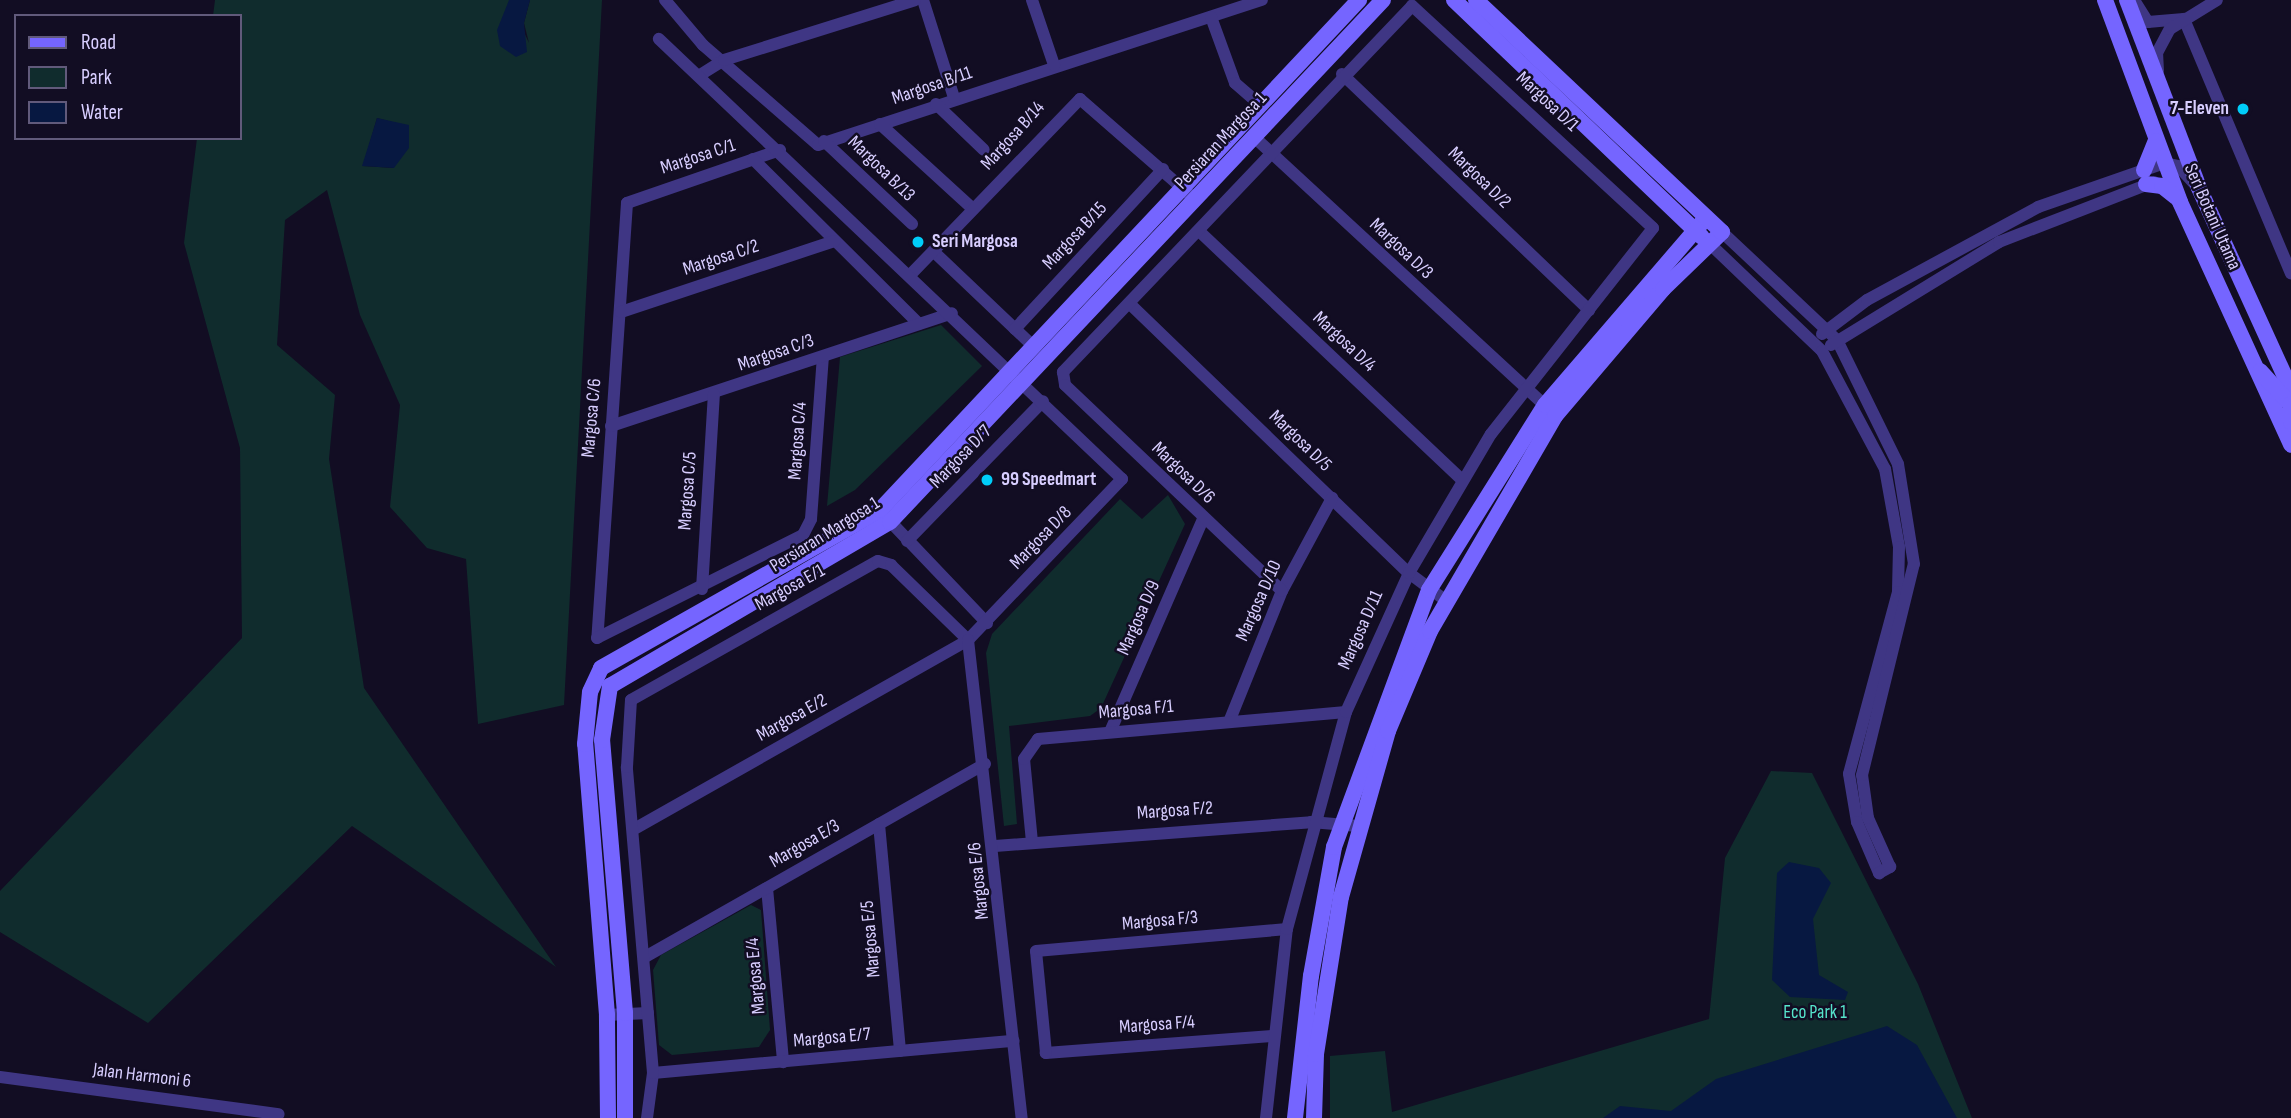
<!DOCTYPE html>
<style>
body{margin:0}
#map{position:relative;width:2291px;height:1118px;overflow:hidden;background:#120d23;font-family:"Sofia Sans Condensed",sans-serif}
div>[style]{position:absolute}
.green>*{inset:0;background:#102c2d}
.water>*{inset:0;background:#071841}
.street>*{height:12px;margin:-6px;padding:0 6px;transform-origin:6px;border-radius:6px;background:#3f3684}
.secondary>*{height:16px;margin:-8px;padding:0 8px;transform-origin:8px;border-radius:8px;background:#7565ff}
.dots>*{width:19px;height:19px;translate:-50% -50%;box-sizing:border-box;border:4px solid #120d23;border-radius:50%}
span{translate:-50% -50%;white-space:nowrap;text-align:center;line-height:1.15;-webkit-text-stroke:5px #120d23;paint-order:stroke}
.street-label{font-size:19px;color:#d8ceff}
.poi-label{font-size:19px;color:#d8ceff;font-weight:700}
.right{translate:-100% -50%;text-align:right}
.left{translate:0 -50%;text-align:left}
.park-label{font-size:19px;color:#56e4cb}
.legend{position:absolute;left:14px;top:14px;width:228px;height:126px;box-sizing:border-box;background:#120d23;border:2px solid #615a7b;margin:0;padding:9px 12px;list-style:none;font-size:21px;color:#d8ceff}
.legend li{display:flex;align-items:center;gap:14px;height:35px}
.legend b{width:35px;border:2px solid #615a7b}
</style>
<div id="map">
<div class="green">
<i style="clip-path:polygon(evenodd,215px 0,509px 0,529px 43px,524px 23px,530px 0,602px 0,564px 705px,478px 724px,466px 559px,427px 548px,390px 507px,400px 405px,360px 315px,327px 190px,285px 220px,277px 345px,335px 395px,329px 459px,364px 688px,556px 967px,352px 826px,148px 1023px,0 932px,0 891px,242px 638px,240px 448px,184px 243px,197px 138px,240px 138px,240px 16px,213px 16px,215px 0,377px 118px,392px 122px,394px 168px,363px 166px,377px 118px)"></i>
<i style="clip-path:polygon(941px 325px,982px 366px,855px 490px,827px 506px,840px 357px)"></i>
<i style="clip-path:polygon(1168px 495px,1185px 524px,1101px 708px,1090px 716px,1009px 726px,1017px 824px,1004px 826px,986px 653px,992px 634px,1120px 499px,1142px 519px)"></i>
<i style="clip-path:polygon(1771px 771px,1812px 773px,1918px 984px,1972px 1118px,1330px 1118px,1330px 1056px,1385px 1051px,1392px 1112px,1709px 1019px,1725px 858px)"></i>
<i style="clip-path:polygon(751px 905px,761px 910px,770px 1030px,759px 1047px,672px 1055px,659px 1045px,653px 970px,661px 955px)"></i>
</div>
<div class="water">
<i style="clip-path:polygon(509px 0,530px 0,524px 23px,527px 52px,516px 57px,500px 46px,497px 30px)"></i>
<i style="clip-path:polygon(377px 118px,409px 125px,409px 148px,394px 168px,362px 166px)"></i>
<i style="clip-path:polygon(1789px 862px,1819px 868px,1831px 883px,1813px 919px,1819px 975px,1848px 992px,1845px 1000px,1790px 997px,1772px 980px,1777px 873px)"></i>
<i style="clip-path:polygon(1887px 1026px,1917px 1045px,1957px 1118px,1603px 1118px,1620px 1106px,1671px 1111px,1716px 1079px)"></i>
</div>
<div class="street">
<i style="left:665px;top:0;width:59px;rotate:49.8deg"></i>
<i style="left:703px;top:45px;width:152px;rotate:41deg"></i>
<i style="left:818px;top:145px;width:467px;rotate:-18.1deg"></i>
<i style="left:923px;top:0;width:103px;rotate:72.4deg"></i>
<i style="left:1032px;top:0;width:69px;rotate:71.3deg"></i>
<i style="left:2134px;top:0;width:26px;rotate:58deg"></i>
<i style="left:2148px;top:22px;width:36px;rotate:-5deg"></i>
<i style="left:1211px;top:17px;width:70px;rotate:70deg"></i>
<i style="left:1235px;top:83px;width:33px;rotate:41deg"></i>
<i style="left:2184px;top:19px;width:276px;rotate:67.2deg"></i>
<i style="left:2158px;top:71px;width:18px;rotate:-93deg"></i>
<i style="left:2157px;top:53px;width:27px;rotate:-62deg"></i>
<i style="left:2170px;top:29px;width:55px;rotate:-31.7deg"></i>
<i style="left:1342px;top:74px;width:342px;rotate:43.7deg"></i>
<i style="left:700px;top:75px;width:28px;rotate:-32deg"></i>
<i style="left:724px;top:60px;width:200px;rotate:-17.4deg"></i>
<i style="left:936px;top:104px;width:66px;rotate:43.8deg"></i>
<i style="left:880px;top:124px;width:126px;rotate:42.4deg"></i>
<i style="left:1253px;top:136px;width:397px;rotate:42.7deg"></i>
<i style="left:824px;top:141px;width:121px;rotate:43.3deg"></i>
<i style="left:780px;top:150px;width:162px;rotate:160.9deg"></i>
<i style="left:627px;top:203px;width:436px;rotate:93.9deg"></i>
<i style="left:597px;top:638px;width:230px;rotate:-26.6deg"></i>
<i style="left:803px;top:535px;width:18px;rotate:-63deg"></i>
<i style="left:811px;top:519px;width:162px;rotate:-85.8deg"></i>
<i style="left:753px;top:159px;width:234px;rotate:44.8deg"></i>
<i style="left:1200px;top:232px;width:361px;rotate:43.4deg"></i>
<i style="left:1709px;top:243px;width:156px;rotate:43.7deg"></i>
<i style="left:1822px;top:351px;width:134px;rotate:61.9deg"></i>
<i style="left:1885px;top:469px;width:79px;rotate:79.8deg"></i>
<i style="left:1899px;top:547px;width:45px;rotate:91.3deg"></i>
<i style="left:1898px;top:592px;width:188px;rotate:105.1deg"></i>
<i style="left:1849px;top:774px;width:49px;rotate:80.5deg"></i>
<i style="left:1857px;top:822px;width:56px;rotate:66.7deg"></i>
<i style="left:1879px;top:873px;width:13px;rotate:-29deg"></i>
<i style="left:1890px;top:867px;width:54px;rotate:-114.2deg"></i>
<i style="left:1868px;top:818px;width:43px;rotate:-97.9deg"></i>
<i style="left:1862px;top:775px;width:217px;rotate:-76.2deg"></i>
<i style="left:1914px;top:564px;width:101px;rotate:-99.1deg"></i>
<i style="left:1898px;top:464px;width:138px;rotate:-116.2deg"></i>
<i style="left:1837px;top:340px;width:158px;rotate:-136.8deg"></i>
<i style="left:934px;top:252px;width:137px;rotate:43.5deg"></i>
<i style="left:912px;top:273px;width:242px;rotate:-46deg"></i>
<i style="left:1080px;top:99px;width:145px;rotate:41.1deg"></i>
<i style="left:1131px;top:305px;width:386px;rotate:44deg"></i>
<i style="left:1409px;top:573px;width:45px;rotate:36.9deg"></i>
<i style="left:621px;top:312px;width:225px;rotate:-18.4deg"></i>
<i style="left:1015px;top:329px;width:218px;rotate:-47.2deg"></i>
<i style="left:1822px;top:334px;width:56px;rotate:-37.1deg"></i>
<i style="left:1867px;top:300px;width:195px;rotate:-28.5deg"></i>
<i style="left:2038px;top:207px;width:133px;rotate:-19.2deg"></i>
<i style="left:2164px;top:163px;width:14px;rotate:12deg"></i>
<i style="left:2178px;top:166px;width:25px;rotate:47deg"></i>
<i style="left:1831px;top:345px;width:197px;rotate:-31.5deg"></i>
<i style="left:1999px;top:242px;width:166px;rotate:-21.2deg"></i>
<i style="left:611px;top:426px;width:359px;rotate:-18.3deg"></i>
<i style="left:885px;top:516px;width:148px;rotate:46.4deg"></i>
<i style="left:907px;top:541px;width:195px;rotate:-45.8deg"></i>
<i style="left:702px;top:589px;width:195px;rotate:-86.5deg"></i>
<i style="left:1229px;top:722px;width:141px;rotate:-68deg"></i>
<i style="left:1282px;top:591px;width:106px;rotate:-61.7deg"></i>
<i style="left:1110px;top:732px;width:232px;rotate:-66.4deg"></i>
<i style="left:879px;top:824px;width:228px;rotate:84.7deg"></i>
<i style="left:636px;top:828px;width:382px;rotate:-29.5deg"></i>
<i style="left:968px;top:640px;width:223px;rotate:-46.3deg"></i>
<i style="left:1122px;top:479px;width:639px;rotate:-136.46deg"></i>
<i style="left:1032px;top:842px;width:83px;rotate:-95.5deg"></i>
<i style="left:1024px;top:759px;width:24px;rotate:-55deg"></i>
<i style="left:1038px;top:739px;width:309px;rotate:-5deg"></i>
<i style="left:995px;top:846px;width:317px;rotate:-4.3deg"></i>
<i style="left:1311px;top:822px;width:47px;rotate:4.9deg"></i>
<i style="left:767px;top:888px;width:175px;rotate:84.7deg"></i>
<i style="left:645px;top:957px;width:391px;rotate:-29.6deg"></i>
<i style="left:607px;top:1015px;width:41px;rotate:-2.8deg"></i>
<i style="left:1272px;top:1036px;width:227px;rotate:175.7deg"></i>
<i style="left:1046px;top:1053px;width:102px;rotate:-95.6deg"></i>
<i style="left:1036px;top:951px;width:252px;rotate:-5deg"></i>
<i style="left:653px;top:1073px;width:362px;rotate:-5.1deg"></i>
<i style="left:0;top:1077px;width:281px;rotate:7.6deg"></i>
<i style="left:647px;top:1118px;width:45px;rotate:-82.4deg"></i>
<i style="left:653px;top:1073px;width:307px;rotate:-94.9deg"></i>
<i style="left:627px;top:767px;width:67px;rotate:-86.6deg"></i>
<i style="left:631px;top:700px;width:283px;rotate:-29.4deg"></i>
<i style="left:878px;top:561px;width:14px;rotate:17deg"></i>
<i style="left:891px;top:565px;width:107px;rotate:44.2deg"></i>
<i style="left:968px;top:640px;width:481px;rotate:83.6deg"></i>
<i style="left:1266px;top:1118px;width:190px;rotate:-83.7deg"></i>
<i style="left:1287px;top:929px;width:225px;rotate:-74.8deg"></i>
<i style="left:1346px;top:712px;width:153px;rotate:-65.6deg"></i>
<i style="left:1409px;top:573px;width:161px;rotate:-59.5deg"></i>
<i style="left:1491px;top:434px;width:262px;rotate:-51.8deg"></i>
<i style="left:1653px;top:228px;width:328px;rotate:-137.3deg"></i>
<i style="left:1412px;top:6px;width:506px;rotate:133.64deg"></i>
<i style="left:1063px;top:372px;width:13px;rotate:81deg"></i>
<i style="left:1065px;top:385px;width:299px;rotate:43.5deg"></i>
</div>
<div class="secondary">
<i style="left:1454px;top:0;width:343px;rotate:43.7deg"></i>
<i style="left:2105px;top:0;width:215px;rotate:69.6deg"></i>
<i style="left:2180px;top:202px;width:267px;rotate:65.4deg"></i>
<i style="left:2127px;top:0;width:201px;rotate:69deg"></i>
<i style="left:2199px;top:188px;width:222px;rotate:65.5deg"></i>
<i style="left:2144px;top:170px;width:31px;rotate:-68deg"></i>
<i style="left:2146px;top:184px;width:16px;rotate:7deg"></i>
<i style="left:2162px;top:186px;width:18px;rotate:38deg"></i>
<i style="left:2260px;top:371px;width:46px;rotate:47.6deg"></i>
<i style="left:2291px;top:404px;width:18px;rotate:90deg"></i>
<i style="left:608px;top:1118px;width:103px;rotate:-90.6deg"></i>
<i style="left:607px;top:1015px;width:272px;rotate:-94.6deg"></i>
<i style="left:585px;top:744px;width:52px;rotate:-84.5deg"></i>
<i style="left:590px;top:692px;width:26px;rotate:-65deg"></i>
<i style="left:601px;top:668px;width:321px;rotate:-29.5deg"></i>
<i style="left:880px;top:510px;width:700px;rotate:-46.8deg"></i>
<i style="left:625px;top:1118px;width:105px;rotate:-90deg"></i>
<i style="left:625px;top:1013px;width:274px;rotate:-94.8deg"></i>
<i style="left:602px;top:740px;width:55px;rotate:-81.6deg"></i>
<i style="left:610px;top:686px;width:324px;rotate:-30.4deg"></i>
<i style="left:890px;top:522px;width:718px;rotate:-46.64deg"></i>
<i style="left:1295px;top:1118px;width:143px;rotate:-83.6deg"></i>
<i style="left:1311px;top:976px;width:131px;rotate:-79.9deg"></i>
<i style="left:1334px;top:847px;width:274px;rotate:-69.7deg"></i>
<i style="left:1429px;top:590px;width:218px;rotate:-57.9deg"></i>
<i style="left:1545px;top:405px;width:247px;rotate:-49.3deg"></i>
<i style="left:1314px;top:1118px;width:64px;rotate:-88.2deg"></i>
<i style="left:1316px;top:1054px;width:159px;rotate:-81deg"></i>
<i style="left:1341px;top:897px;width:173px;rotate:-74.2deg"></i>
<i style="left:1388px;top:731px;width:108px;rotate:-67.2deg"></i>
<i style="left:1430px;top:631px;width:249px;rotate:-59.8deg"></i>
<i style="left:1555px;top:416px;width:167px;rotate:-49.6deg"></i>
<i style="left:1663px;top:289px;width:82px;rotate:-44deg"></i>
<i style="left:1722px;top:232px;width:338px;rotate:-136.7deg"></i>
</div>
<div class="dots">
<i style="left:2243px;top:109px;background:#00cdf9"></i>
<i style="left:918px;top:242px;background:#00cdf9"></i>
<i style="left:987px;top:480px;background:#00cdf9"></i>
</div>
<div class="street-label">
<span style="left:932px;top:86px;rotate:-19deg">Margosa B/11</span>
<span style="left:1547px;top:102px;rotate:43deg">Margosa D/1</span>
<span style="left:1013px;top:136px;rotate:-48deg">Margosa B/14</span>
<span style="left:1221px;top:141px;rotate:-47deg">Persiaran Margosa 1</span>
<span style="left:698px;top:157px;rotate:-18deg">Margosa C/1</span>
<span style="left:881px;top:169px;rotate:44deg">Margosa B/13</span>
<span style="left:1479px;top:178px;rotate:44deg">Margosa D/2</span>
<span style="left:2212px;top:217px;rotate:66deg">Seri Botani Utama</span>
<span style="left:1075px;top:236px;rotate:-47deg">Margosa B/15</span>
<span style="left:1401px;top:249px;rotate:43deg">Margosa D/3</span>
<span style="left:721px;top:258px;rotate:-18deg">Margosa C/2</span>
<span style="left:1344px;top:342px;rotate:43deg">Margosa D/4</span>
<span style="left:776px;top:353px;rotate:-19deg">Margosa C/3</span>
<span style="left:592px;top:418px;rotate:-85deg">Margosa C/6</span>
<span style="left:798px;top:441px;rotate:-86deg">Margosa C/4</span>
<span style="left:1300px;top:441px;rotate:44deg">Margosa D/5</span>
<span style="left:961px;top:457px;rotate:-46deg">Margosa D/7</span>
<span style="left:1183px;top:473px;rotate:44deg">Margosa D/6</span>
<span style="left:688px;top:491px;rotate:-86deg">Margosa C/5</span>
<span style="left:825px;top:535px;rotate:-32deg">Persiaran Margosa 1</span>
<span style="left:1041px;top:538px;rotate:-46deg">Margosa D/8</span>
<span style="left:790px;top:588px;rotate:-29deg">Margosa E/1</span>
<span style="left:1259px;top:601px;rotate:-66deg">Margosa D/10</span>
<span style="left:1139px;top:618px;rotate:-66deg">Margosa D/9</span>
<span style="left:1361px;top:630px;rotate:-66deg">Margosa D/11</span>
<span style="left:1136px;top:710px;rotate:-5deg">Margosa F/1</span>
<span style="left:792px;top:718px;rotate:-29deg">Margosa E/2</span>
<span style="left:1175px;top:811px;rotate:-4deg">Margosa F/2</span>
<span style="left:805px;top:844px;rotate:-30deg">Margosa E/3</span>
<span style="left:979px;top:881px;rotate:-96deg">Margosa E/6</span>
<span style="left:1160px;top:921px;rotate:-5deg">Margosa F/3</span>
<span style="left:871px;top:939px;rotate:-95deg">Margosa E/5</span>
<span style="left:756px;top:976px;rotate:-95deg">Margosa E/4</span>
<span style="left:1157px;top:1025px;rotate:-4deg">Margosa F/4</span>
<span style="left:832px;top:1038px;rotate:-5deg">Margosa E/7</span>
<span style="left:142px;top:1076px;rotate:7deg">Jalan Harmoni 6</span>
</div>
<div class="poi-label">
<span class="right" style="left:2229px;top:109px">7-Eleven</span>
<span class="left" style="left:932px;top:242px">Seri Margosa</span>
<span class="left" style="left:1001px;top:480px">99 Speedmart</span>
</div>
<div class="park-label">
<span style="left:1815px;top:1013px">Eco Park 1</span>
</div>
<ul class="legend">
<li><b style="height:9px;background:#7565ff"></b>Road</li>
<li><b style="height:19px;background:#102c2d"></b>Park</li>
<li><b style="height:19px;background:#071841"></b>Water</li>
</ul>
</div>
